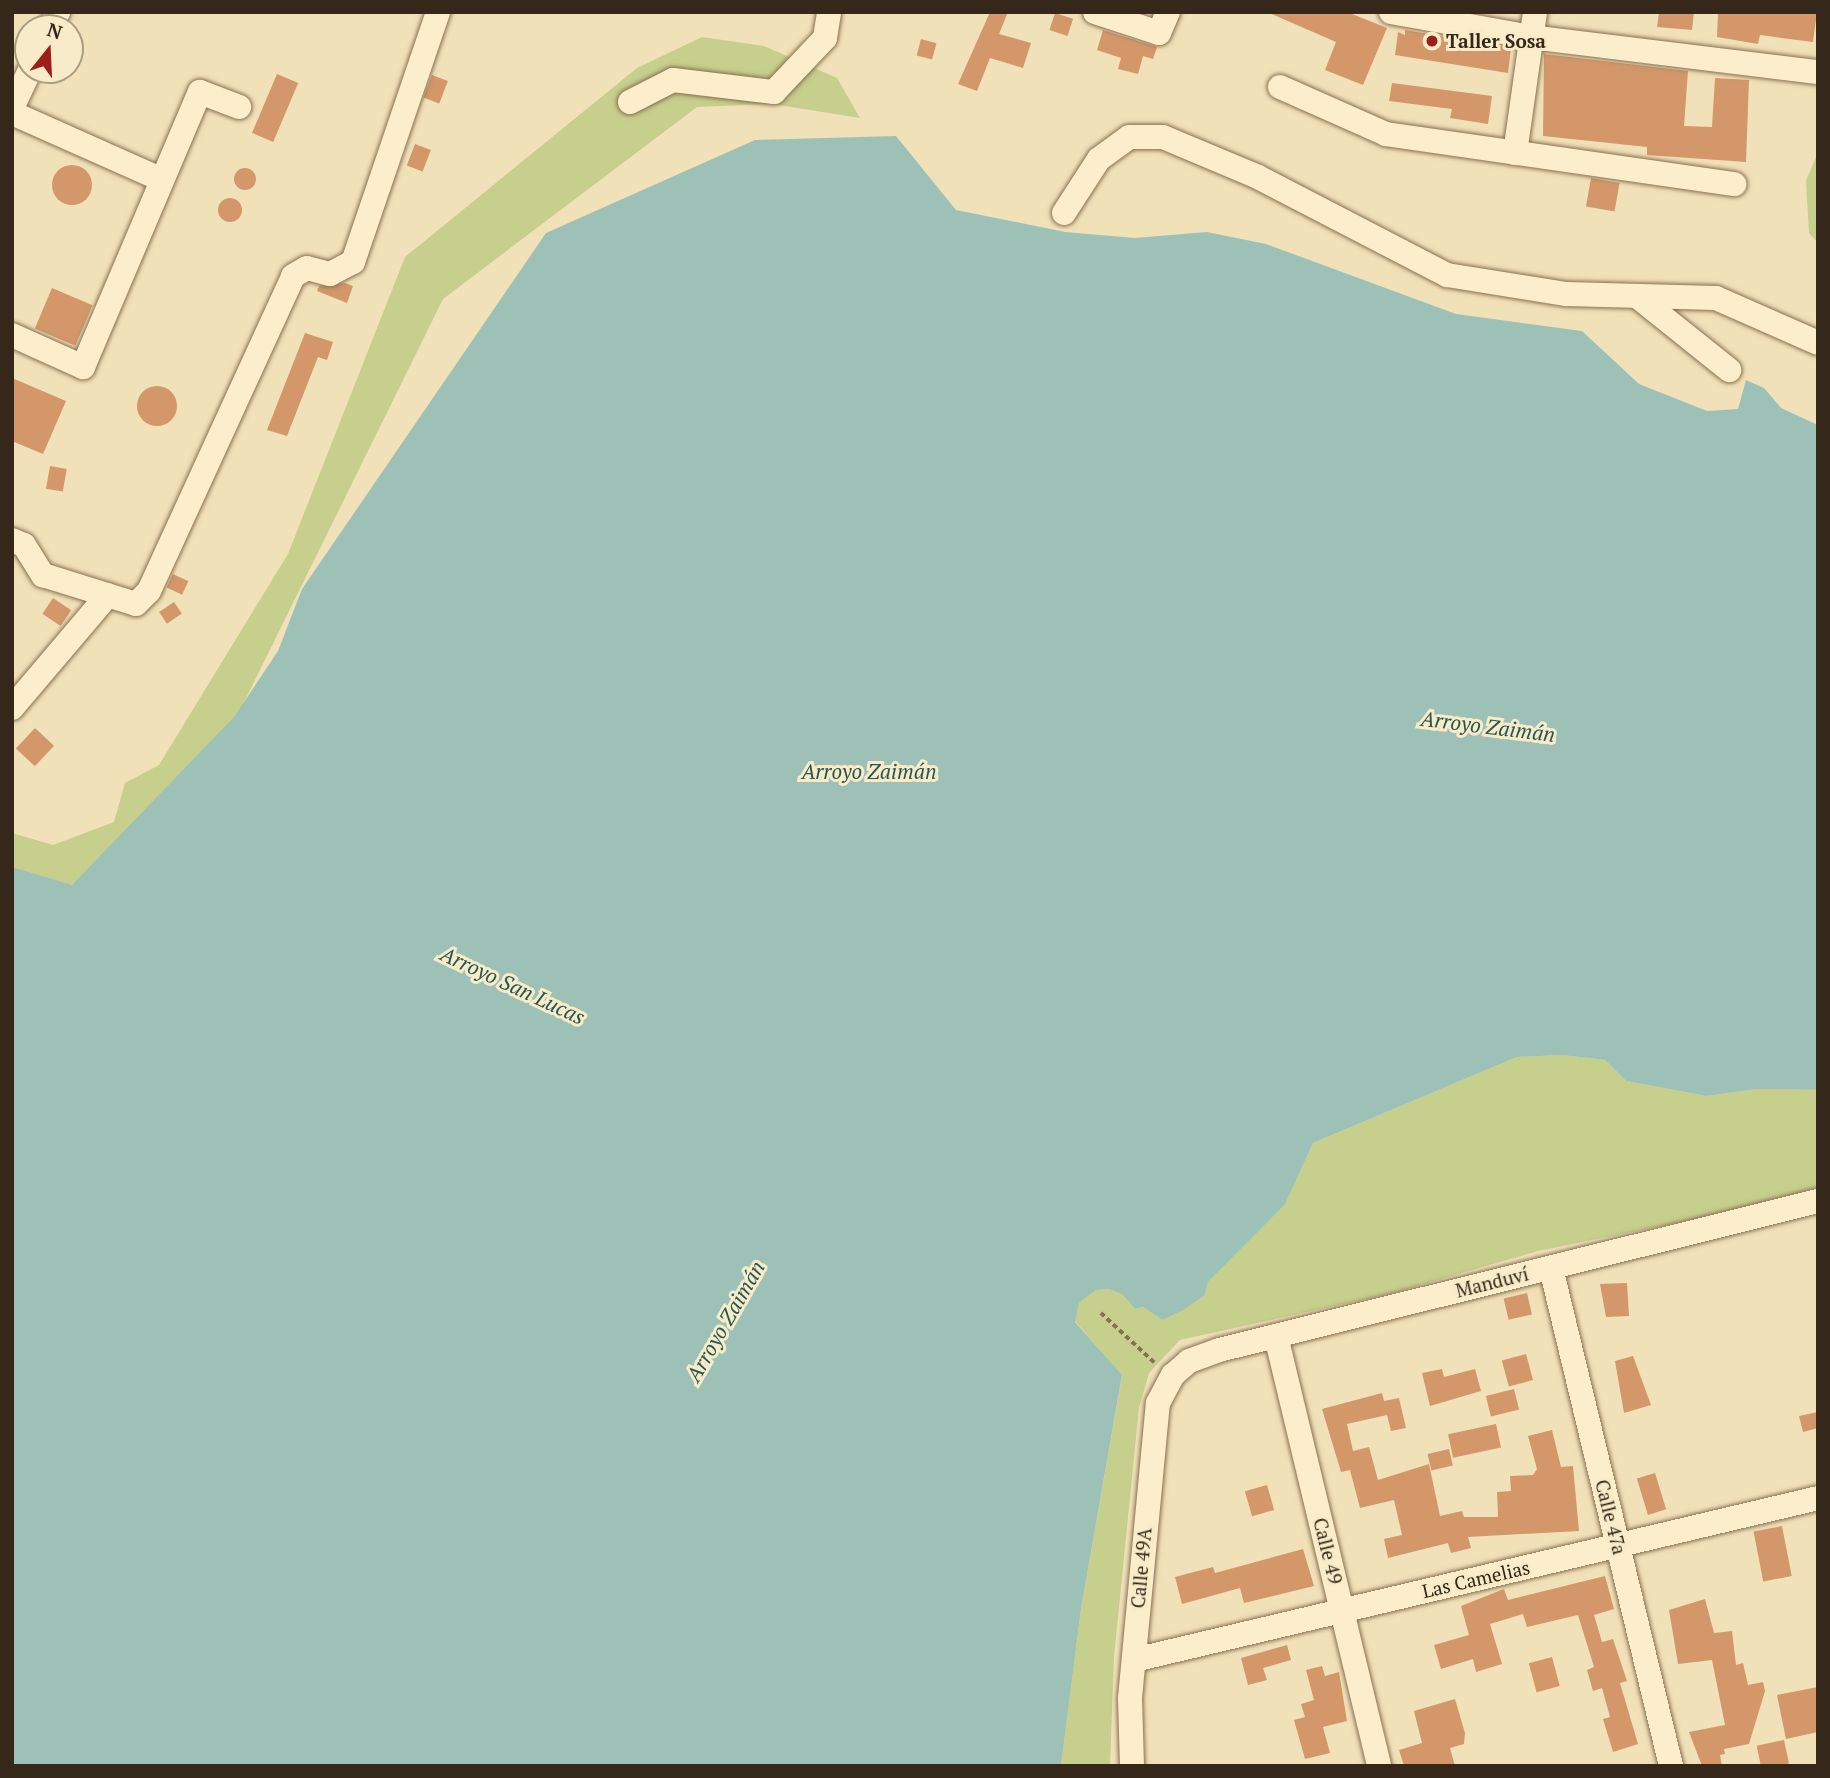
<!DOCTYPE html>
<meta charset="utf-8">
<style>
body{margin:0}
#map{position:relative;width:1830px;height:1778px;overflow:hidden;background:#f1e1b8;font-family:"PT Serif",serif}
div>[style]{position:absolute}
.green>*{inset:0;background:#c6cf8c}
.water>*{inset:0;background:#9ec1b7}
.building>*{inset:0;background:#d3976a;transform-origin:0 0}
.round{border-radius:50%}
.path>*{height:3.5px;margin-top:-1.75px;transform-origin:0;background:repeating-linear-gradient(90deg,#887052 0 5px,transparent 0 8.5px)}
.roads{filter:drop-shadow(0 0 2px #887052) drop-shadow(0 0 2px #887052)}
.minor>*{height:24px;margin:-12px;padding:0 12px;transform-origin:12px;border-radius:12px;background:#fceecb}
.dots>*{width:19px;height:19px;translate:-50% -50%;box-sizing:border-box;border:4px solid #f8ebc8;border-radius:50%}
span{translate:-50% -50%;white-space:nowrap;text-align:center;line-height:1.15;-webkit-text-stroke:6px #f8ebc8;paint-order:stroke}
.poi-label{font-size:19px;color:#352719;font-weight:700}
.left{translate:0 -50%;text-align:left}
.street-label{font-size:19px;color:#352719}
.water-label{font-size:21px;color:#265754;font-style:italic}
.frame{position:absolute;inset:0;border:14px solid #352719;pointer-events:none}
.north{position:absolute;left:14px;top:14px;width:70px;height:70px;box-sizing:border-box;background:#f8ebc8;border:2px solid #aa9d82;border-radius:50%;rotate:18deg;font-size:19px;font-weight:700;line-height:28px;text-align:center;color:#352719}
.north::after{content:'';display:block;margin:auto;width:24px;height:32px;background:#9c1e1d;clip-path:polygon(50% 0,100% 100%,50% 72%,0 100%)}
</style>
<div id="map">
<div class="green">
<i style="clip-path:polygon(702px 37px,764px 46px,837px 78px,860px 118px,772px 104px,697px 107px,443px 299px,182px 828px,12px 915px,12px 833px,53px 845px,114px 822px,125px 783px,159px 765px,288px 554px,405px 257px,637px 68px)"></i>
<i style="clip-path:polygon(1818px 152px,1818px 243px,1809px 233px,1806px 181px)"></i>
<i style="clip-path:polygon(1562px 1055px,1605px 1060px,1626px 1081px,1706px 1096px,1757px 1089px,1818px 1090px,1818px 1188px,1692px 1220px,1538px 1251px,1393px 1293px,1180px 1340px,1149px 1373px,1139px 1407px,1114px 1657px,1110px 1766px,1061px 1766px,1081px 1609px,1122px 1376px,1075px 1321px,1079px 1303px,1096px 1290px,1109px 1289px,1123px 1295px,1135px 1309px,1143px 1307px,1162px 1320px,1205px 1295px,1208px 1282px,1284px 1204px,1313px 1143px,1517px 1057px)"></i>
</div>
<div class="water">
<i style="clip-path:polygon(896px 136px,956px 210px,1065px 232px,1135px 238px,1207px 232px,1266px 244px,1456px 314px,1582px 331px,1639px 384px,1707px 411px,1738px 409px,1746px 380px,1764px 388px,1781px 408px,1818px 425px,1818px 1090px,1757px 1089px,1706px 1096px,1626px 1081px,1605px 1060px,1562px 1055px,1517px 1057px,1313px 1143px,1285px 1204px,1208px 1282px,1205px 1295px,1183px 1310px,1162px 1320px,1143px 1307px,1135px 1309px,1123px 1295px,1109px 1289px,1096px 1290px,1079px 1303px,1075px 1322px,1122px 1375px,1081px 1609px,1061px 1766px,12px 1766px,12px 867px,72px 885px,234px 717px,278px 651px,302px 589px,546px 233px,755px 140px)"></i>
</div>
<div class="building">
<i style="clip-path:polygon(990px 12px,1008px 12px,999px 34px,1031px 43px,1023px 68px,990px 58px,977px 91px,958px 84px)"></i>
<i style="clip-path:polygon(1267px 12px,1347px 12px,1387px 28px,1363px 85px,1325px 70px,1336px 42px)"></i>
<i style="clip-path:polygon(1659px 12px,1694px 12px,1692px 30px,1657px 27px)"></i>
<i style="clip-path:polygon(1718px 12px,1817px 12px,1813px 42px,1760px 35px,1758px 44px,1717px 37px)"></i>
<i style="left:1055px;top:13px;width:19px;height:18px;rotate:18deg"></i>
<i style="clip-path:polygon(1103px 30px,1157px 47px,1153px 59px,1143px 56px,1138px 74px,1118px 69px,1121px 58px,1097px 50px)"></i>
<i style="clip-path:polygon(1405px 30px,1511px 48px,1508px 73px,1395px 55px,1398px 32px,1405px 35px)"></i>
<i style="left:921px;top:39px;width:16px;height:17px;rotate:15deg"></i>
<i style="clip-path:polygon(1544px 54px,1688px 71px,1684px 126px,1712px 127px,1715px 78px,1749px 80px,1746px 162px,1647px 155px,1647px 147px,1543px 136px)"></i>
<i style="left:277px;top:74px;width:23px;height:64px;rotate:23deg"></i>
<i style="left:432px;top:75px;width:17px;height:24px;rotate:21deg"></i>
<i style="clip-path:polygon(1392px 83px,1492px 96px,1488px 124px,1450px 118px,1452px 109px,1389px 101px)"></i>
<i style="left:415px;top:144px;width:17px;height:23px;rotate:21deg"></i>
<i class="round" style="left:52px;top:165px;width:40px;height:40px"></i>
<i class="round" style="left:234px;top:168px;width:22px;height:22px"></i>
<i style="left:1591px;top:178px;width:29px;height:29px;rotate:10deg"></i>
<i class="round" style="left:218px;top:198px;width:24px;height:24px"></i>
<i style="clip-path:polygon(345px 283px,353px 286px,347px 303px,317px 291px,319px 286px)"></i>
<i style="left:52px;top:288px;width:44px;height:44px;rotate:23deg"></i>
<i style="clip-path:polygon(305px 333px,333px 342px,327px 360px,318px 357px,287px 436px,267px 430px)"></i>
<i style="clip-path:polygon(12px 378px,66px 401px,43px 454px,12px 441px)"></i>
<i class="round" style="left:137px;top:386px;width:40px;height:40px"></i>
<i style="left:50px;top:466px;width:17px;height:23px;rotate:10deg"></i>
<i style="left:173px;top:574px;width:17px;height:15px;rotate:25deg"></i>
<i style="left:53px;top:598px;width:22px;height:19px;rotate:34deg"></i>
<i style="left:174px;top:602px;width:14px;height:18px;rotate:56deg"></i>
<i style="left:35px;top:728px;width:26px;height:28px;rotate:43deg"></i>
<i style="clip-path:polygon(1627px 1283px,1629px 1316px,1606px 1317px,1600px 1284px)"></i>
<i style="left:1527px;top:1293px;width:22px;height:24px;rotate:77deg"></i>
<i style="left:1526px;top:1354px;width:27px;height:25px;rotate:75deg"></i>
<i style="clip-path:polygon(1633px 1356px,1651px 1405px,1624px 1413px,1615px 1361px)"></i>
<i style="clip-path:polygon(1442px 1369px,1444px 1377px,1475px 1369px,1481px 1391px,1430px 1406px,1422px 1373px)"></i>
<i style="left:1514px;top:1389px;width:21px;height:29px;rotate:76deg"></i>
<i style="clip-path:polygon(1382px 1393px,1384px 1401px,1399px 1398px,1406px 1428px,1391px 1431px,1384px 1403px,1387px 1415px,1347px 1424px,1353px 1451px,1369px 1447px,1378px 1480px,1429px 1464px,1440px 1516px,1462px 1511px,1464px 1517px,1498px 1517px,1497px 1492px,1511px 1491px,1510px 1476px,1533px 1475px,1537px 1469px,1528px 1436px,1552px 1430px,1561px 1467px,1573px 1466px,1579px 1531px,1468px 1537px,1471px 1548px,1451px 1553px,1448px 1543px,1388px 1558px,1384px 1539px,1402px 1535px,1394px 1500px,1360px 1508px,1350px 1470px,1341px 1472px,1322px 1409px)"></i>
<i style="clip-path:polygon(1818px 1412px,1818px 1428px,1803px 1432px,1799px 1416px)"></i>
<i style="left:1496px;top:1424px;width:24px;height:49px;rotate:78deg"></i>
<i style="left:1449px;top:1449px;width:17px;height:22px;rotate:77deg"></i>
<i style="left:1655px;top:1473px;width:38px;height:19px;rotate:73deg"></i>
<i style="left:1267px;top:1485px;width:26px;height:23px;rotate:74deg"></i>
<i style="left:1782px;top:1526px;width:51px;height:29px;rotate:79deg"></i>
<i style="clip-path:polygon(1303px 1549px,1314px 1586px,1244px 1603px,1240px 1588px,1182px 1604px,1175px 1577px,1213px 1567px,1215px 1573px)"></i>
<i style="clip-path:polygon(1605px 1576px,1614px 1609px,1594px 1615px,1602px 1642px,1613px 1639px,1627px 1681px,1620px 1683px,1638px 1744px,1613px 1752px,1603px 1719px,1610px 1717px,1602px 1688px,1593px 1691px,1587px 1670px,1594px 1667px,1578px 1615px,1527px 1627px,1523px 1614px,1490px 1624px,1502px 1664px,1476px 1672px,1473px 1659px,1441px 1669px,1434px 1645px,1469px 1635px,1461px 1606px,1504px 1589px,1508px 1600px)"></i>
<i style="clip-path:polygon(1705px 1599px,1714px 1633px,1732px 1631px,1736px 1665px,1743px 1663px,1748px 1685px,1763px 1682px,1765px 1691px,1749px 1744px,1724px 1749px,1725px 1754px,1720px 1755px,1722px 1766px,1702px 1766px,1689px 1732px,1725px 1725px,1712px 1660px,1678px 1664px,1669px 1610px)"></i>
<i style="clip-path:polygon(1287px 1645px,1291px 1660px,1263px 1668px,1267px 1680px,1248px 1685px,1241px 1658px)"></i>
<i style="left:1552px;top:1657px;width:30px;height:24px;rotate:75deg"></i>
<i style="clip-path:polygon(1322px 1666px,1325px 1676px,1339px 1672px,1347px 1721px,1323px 1727px,1330px 1753px,1305px 1759px,1294px 1720px,1305px 1717px,1301px 1704px,1314px 1700px,1306px 1670px)"></i>
<i style="clip-path:polygon(1818px 1687px,1818px 1732px,1786px 1739px,1777px 1695px)"></i>
<i style="clip-path:polygon(1455px 1699px,1465px 1733px,1464px 1744px,1450px 1748px,1455px 1766px,1404px 1766px,1399px 1750px,1422px 1743px,1414px 1711px)"></i>
<i style="left:1784px;top:1740px;width:24px;height:28px;rotate:78deg"></i>
</div>
<div class="path">
<i style="left:1101px;top:1313px;width:75px;rotate:42.8deg"></i>
</div>
<div class="roads">
<div class="minor">
<i style="left:1095px;top:12px;width:67px;rotate:18.2deg"></i>
<i style="left:1159px;top:33px;width:23px;rotate:-67deg"></i>
<i style="left:1391px;top:12px;width:142px;rotate:10.1deg"></i>
<i style="left:1531px;top:37px;width:289px;rotate:7deg"></i>
<i style="left:50px;top:28px;width:18px;rotate:-63deg"></i>
<i style="left:1280px;top:87px;width:116px;rotate:23.9deg"></i>
<i style="left:1386px;top:134px;width:352px;rotate:8.2deg"></i>
<i style="left:630px;top:102px;width:48px;rotate:-27.1deg"></i>
<i style="left:673px;top:80px;width:102px;rotate:6.8deg"></i>
<i style="left:774px;top:92px;width:74px;rotate:-46.6deg"></i>
<i style="left:825px;top:38px;width:26px;rotate:-81deg"></i>
<i style="left:12px;top:108px;width:42px;rotate:-64.7deg"></i>
<i style="left:12px;top:113px;width:162px;rotate:24deg"></i>
<i style="left:1515px;top:153px;width:142px;rotate:-81.9deg"></i>
<i style="left:1064px;top:213px;width:64px;rotate:-57.1deg"></i>
<i style="left:1099px;top:159px;width:37px;rotate:-36deg"></i>
<i style="left:1129px;top:137px;width:34px"></i>
<i style="left:1163px;top:137px;width:103px;rotate:22.8deg"></i>
<i style="left:1258px;top:177px;width:213px;rotate:27.4deg"></i>
<i style="left:1447px;top:275px;width:121px;rotate:9.1deg"></i>
<i style="left:1566px;top:294px;width:150px;rotate:1.5deg"></i>
<i style="left:1716px;top:298px;width:111px;rotate:23.8deg"></i>
<i style="left:1638px;top:297px;width:117px;rotate:38.7deg"></i>
<i style="left:12px;top:335px;width:78px;rotate:24.3deg"></i>
<i style="left:83px;top:367px;width:299px;rotate:-67deg"></i>
<i style="left:200px;top:92px;width:42px;rotate:21deg"></i>
<i style="left:12px;top:540px;width:13px;rotate:23deg"></i>
<i style="left:24px;top:545px;width:36px;rotate:58deg"></i>
<i style="left:43px;top:575px;width:97px;rotate:17.3deg"></i>
<i style="left:136px;top:604px;width:18px;rotate:-45deg"></i>
<i style="left:149px;top:591px;width:346px;rotate:-65.4deg"></i>
<i style="left:293px;top:276px;width:16px;rotate:-30deg"></i>
<i style="left:307px;top:268px;width:24px;rotate:15deg"></i>
<i style="left:330px;top:274px;width:26px;rotate:-28deg"></i>
<i style="left:353px;top:262px;width:264px;rotate:-71.2deg"></i>
<i style="left:12px;top:708px;width:148px;rotate:-49.7deg"></i>
<i style="left:1551px;top:1268px;width:512px;rotate:76.45deg"></i>
<i style="left:1276px;top:1336px;width:442px;rotate:76.5deg"></i>
<i style="left:1134px;top:1660px;width:703px;rotate:-13.32deg"></i>
<i style="left:1132px;top:1766px;width:68px;rotate:-91.7deg"></i>
<i style="left:1130px;top:1698px;width:296px;rotate:-84.6deg"></i>
<i style="left:1158px;top:1403px;width:32px;rotate:-62deg"></i>
<i style="left:1173px;top:1375px;width:21px;rotate:-41deg"></i>
<i style="left:1189px;top:1361px;width:32px;rotate:-20deg"></i>
<i style="left:1219px;top:1350px;width:617px;rotate:-13.97deg"></i>
</div>
</div>
<div class="dots">
<i style="left:1432px;top:41px;background:#9c1e1d"></i>
</div>
<div class="poi-label">
<span class="left" style="left:1446px;top:41px">Taller Sosa</span>
</div>
<div class="street-label">
<span style="left:1492px;top:1282px;rotate:-14deg">Manduví</span>
<span style="left:1611px;top:1517px;rotate:76deg">Calle 47a</span>
<span style="left:1328px;top:1551px;rotate:76deg">Calle 49</span>
<span style="left:1141px;top:1568px;rotate:-85deg">Calle 49A</span>
<span style="left:1476px;top:1579px;rotate:-13deg">Las Camelias</span>
</div>
<div class="water-label">
<span style="left:1488px;top:726px;rotate:7deg">Arroyo Zaimán</span>
<span style="left:869px;top:771px">Arroyo Zaimán</span>
<span style="left:513px;top:985px;rotate:25deg">Arroyo San Lucas</span>
<span style="left:725px;top:1321px;rotate:-60deg">Arroyo Zaimán</span>
</div>
<div class="frame"></div>
<div class="north">N</div>
</div>
